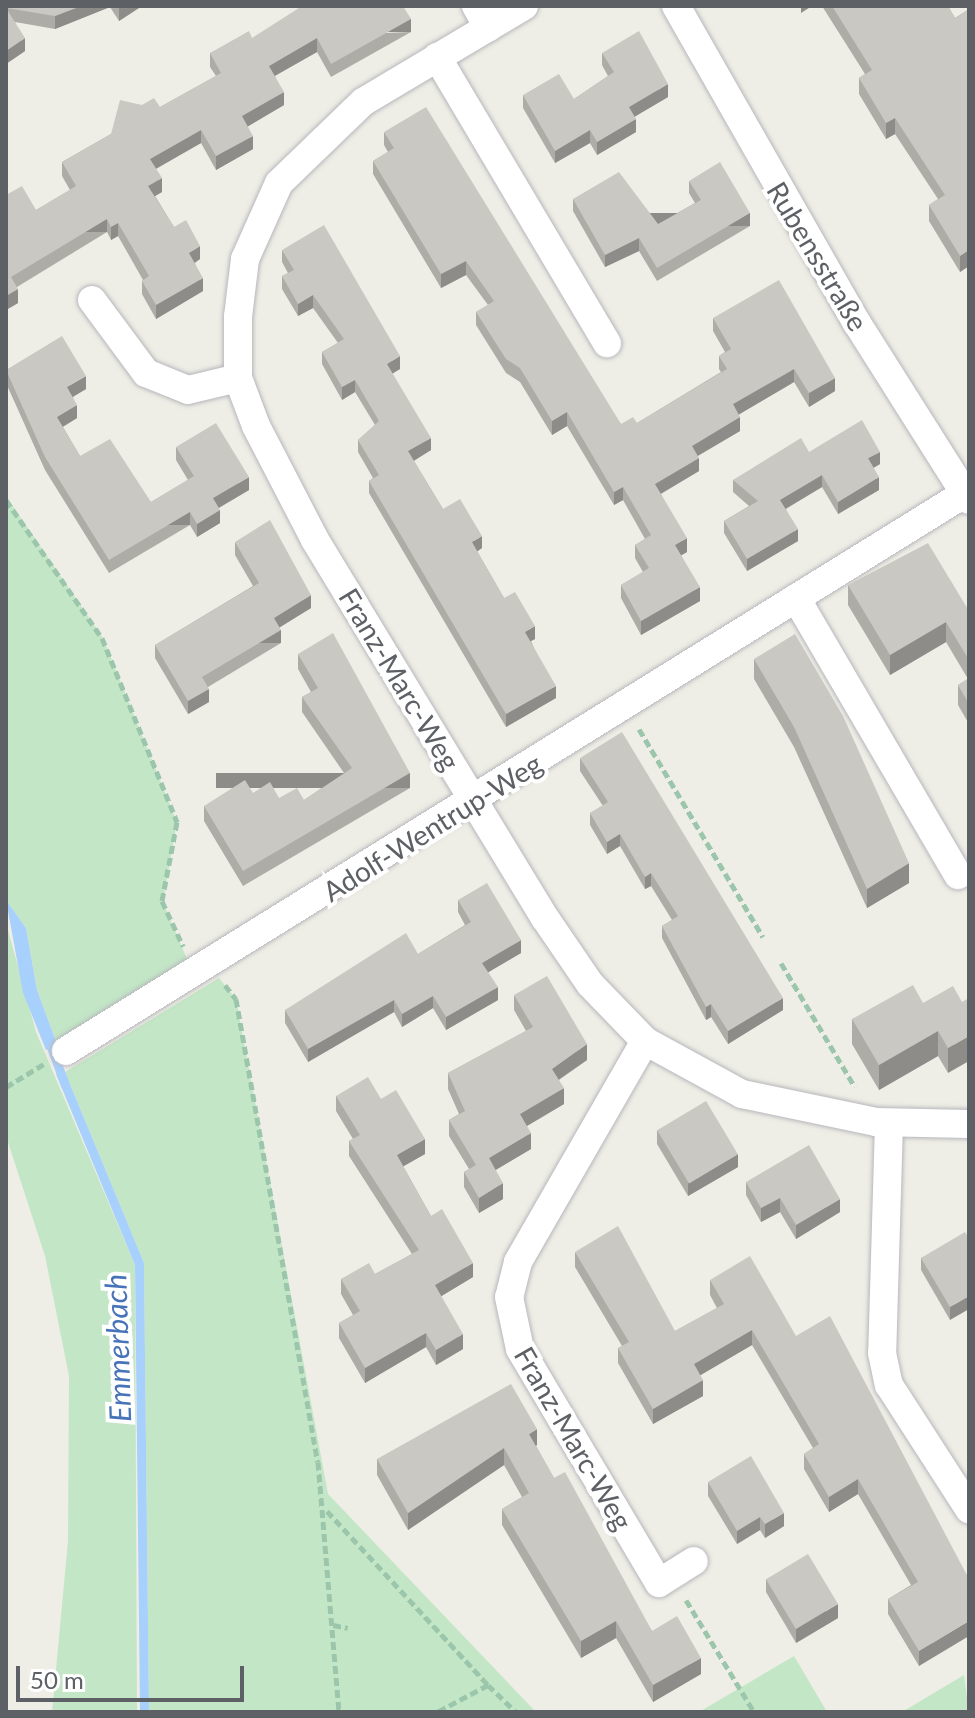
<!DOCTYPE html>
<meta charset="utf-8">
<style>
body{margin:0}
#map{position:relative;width:975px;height:1718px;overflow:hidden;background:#efeee6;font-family:Lato,sans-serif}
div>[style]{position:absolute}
.green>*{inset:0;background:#c3e6c6}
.water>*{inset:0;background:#a8d0fd}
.stream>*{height:9px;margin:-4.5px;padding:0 4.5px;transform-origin:4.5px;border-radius:4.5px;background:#a8d0fd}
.path>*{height:5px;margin-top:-2.5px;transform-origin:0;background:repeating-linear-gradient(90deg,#9cc6ac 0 8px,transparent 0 12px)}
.roads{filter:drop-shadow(0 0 2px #b6b7bc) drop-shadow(0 0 2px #b6b7bc)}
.street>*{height:28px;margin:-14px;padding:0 14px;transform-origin:14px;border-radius:14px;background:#fff}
.wall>*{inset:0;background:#aeaca7}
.shaded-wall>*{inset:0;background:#8d8c88;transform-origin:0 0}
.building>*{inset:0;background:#cac8c2;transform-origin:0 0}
span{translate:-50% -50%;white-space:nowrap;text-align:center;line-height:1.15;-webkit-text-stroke:8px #fff;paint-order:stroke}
.street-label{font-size:28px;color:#5d6065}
.water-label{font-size:30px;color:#4774b8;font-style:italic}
.frame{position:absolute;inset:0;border:8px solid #5d6065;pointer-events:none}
.scale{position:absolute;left:16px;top:1666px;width:228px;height:36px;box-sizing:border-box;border:4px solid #5d6065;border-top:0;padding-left:10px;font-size:24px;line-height:28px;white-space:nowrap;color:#5d6065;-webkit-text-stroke:6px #fff;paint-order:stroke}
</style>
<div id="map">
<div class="green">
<i style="clip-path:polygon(6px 496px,103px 638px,177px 822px,163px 902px,187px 959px,57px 1044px,37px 990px,26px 928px,6px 900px)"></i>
<i style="clip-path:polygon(6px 923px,36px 1032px,135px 1265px,137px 1712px,52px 1712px,68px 1541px,69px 1376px,45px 1256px,6px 1136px)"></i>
<i style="clip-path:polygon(219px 978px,236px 999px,328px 1494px,536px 1712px,149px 1712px,144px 1263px,65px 1072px)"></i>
<i style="clip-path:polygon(794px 1656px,827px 1712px,699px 1712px)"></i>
<i style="clip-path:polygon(964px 1675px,969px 1712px,902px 1712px)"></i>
</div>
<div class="water">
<i style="clip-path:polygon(6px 900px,26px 928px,37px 990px,57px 1044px,46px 1050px,23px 993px)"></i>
<i style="clip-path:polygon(65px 1072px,144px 1263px,149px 1712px,140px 1712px,135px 1265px,56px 1074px)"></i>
</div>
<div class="stream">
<i style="left:48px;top:1039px;width:49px;rotate:69.7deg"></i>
</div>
<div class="path">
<i style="left:6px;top:500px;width:168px;rotate:55.2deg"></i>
<i style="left:102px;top:638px;width:199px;rotate:67.8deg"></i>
<i style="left:177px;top:822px;width:80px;rotate:100.8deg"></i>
<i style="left:162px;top:901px;width:50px;rotate:65deg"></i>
<i style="left:639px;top:729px;width:242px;rotate:59.2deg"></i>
<i style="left:781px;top:963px;width:144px;rotate:59.2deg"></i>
<i style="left:225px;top:985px;width:18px;rotate:52deg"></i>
<i style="left:236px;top:999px;width:470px;rotate:80deg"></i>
<i style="left:318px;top:1462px;width:251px;rotate:85.2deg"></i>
<i style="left:6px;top:1087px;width:44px;rotate:-31.2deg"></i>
<i style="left:327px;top:1511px;width:237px;rotate:47.2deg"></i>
<i style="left:488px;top:1685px;width:58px;rotate:152.1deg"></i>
<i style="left:686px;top:1600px;width:131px;rotate:58.7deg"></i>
<i style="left:333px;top:1625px;width:15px;rotate:11deg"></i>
<i style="left:488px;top:1685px;width:39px;rotate:44deg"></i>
</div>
<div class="roads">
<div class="street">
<i style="left:476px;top:6px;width:25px;rotate:61deg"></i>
<i style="left:524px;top:6px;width:187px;rotate:149.2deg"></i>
<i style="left:363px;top:102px;width:117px;rotate:136deg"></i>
<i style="left:279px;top:183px;width:83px;rotate:114.1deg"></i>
<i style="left:245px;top:259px;width:58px;rotate:96.9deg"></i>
<i style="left:238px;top:317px;width:61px;rotate:90deg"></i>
<i style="left:238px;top:378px;width:51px;rotate:69.4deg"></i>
<i style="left:256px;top:426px;width:128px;rotate:62.6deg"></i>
<i style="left:315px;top:540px;width:442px;rotate:58.7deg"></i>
<i style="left:545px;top:918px;width:80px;rotate:55.7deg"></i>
<i style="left:590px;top:984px;width:79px;rotate:46deg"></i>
<i style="left:645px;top:1041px;width:111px;rotate:28.7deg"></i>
<i style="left:742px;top:1094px;width:137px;rotate:11.8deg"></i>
<i style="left:876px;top:1122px;width:93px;rotate:1.2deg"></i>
<i style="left:676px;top:6px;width:365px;rotate:60.3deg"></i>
<i style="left:857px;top:323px;width:209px;rotate:57.7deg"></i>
<i style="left:437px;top:57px;width:333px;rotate:59.3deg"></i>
<i style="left:92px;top:300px;width:91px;rotate:53.5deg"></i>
<i style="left:146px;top:373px;width:45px;rotate:22deg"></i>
<i style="left:188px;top:390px;width:51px;rotate:-13.5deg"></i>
<i style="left:796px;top:598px;width:321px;rotate:59.7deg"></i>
<i style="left:645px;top:1041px;width:255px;rotate:119.9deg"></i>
<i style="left:518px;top:1262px;width:36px;rotate:104deg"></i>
<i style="left:509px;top:1297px;width:53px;rotate:78.1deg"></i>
<i style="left:520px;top:1349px;width:272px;rotate:59.3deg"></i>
<i style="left:659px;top:1583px;width:41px;rotate:-32.2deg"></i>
<i style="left:66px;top:1051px;width:1063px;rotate:-31.81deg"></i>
<i style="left:889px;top:1123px;width:230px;rotate:91.7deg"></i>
<i style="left:882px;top:1353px;width:33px;rotate:78deg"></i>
<i style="left:889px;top:1385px;width:148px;rotate:57.2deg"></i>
</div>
</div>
<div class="wall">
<i style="clip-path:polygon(6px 6px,142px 6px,119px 21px,110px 7px,55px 29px,15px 22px,25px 51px,6px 64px)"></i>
<i style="clip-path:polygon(822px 6px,948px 6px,955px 18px,969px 9px,969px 266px,960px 272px,929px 221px,929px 205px,938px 199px,895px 134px,886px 139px,859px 94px,859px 78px,865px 74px)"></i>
<i style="clip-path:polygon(411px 32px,331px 77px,317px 52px,275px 76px,284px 105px,247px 126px,253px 149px,216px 170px,201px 143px,156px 169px,162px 192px,155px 196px,174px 227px,200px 259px,195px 263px,203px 291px,156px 319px,142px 294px,142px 281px,143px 280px,118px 236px,111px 240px,107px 232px,17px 287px,18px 303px,6px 310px,6px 195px,36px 210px,70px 190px,62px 176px,62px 162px,111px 134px,142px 105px,160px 107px,216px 76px,210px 67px,210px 53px,252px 38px)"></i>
<i style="clip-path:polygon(602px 53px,668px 97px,634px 117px,636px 132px,597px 155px,590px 143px,555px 163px,523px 108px,523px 95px,574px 99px,608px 76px,602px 65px)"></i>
<i style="clip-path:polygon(384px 132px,621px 424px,637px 423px,721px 372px,719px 369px,719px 356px,725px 352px,713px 331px,713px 318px,835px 391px,809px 407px,794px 382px,739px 414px,740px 431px,698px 456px,699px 471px,661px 494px,687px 552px,681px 555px,700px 601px,641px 635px,621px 598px,621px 585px,643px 572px,635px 558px,635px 545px,645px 539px,623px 500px,614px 505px,567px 426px,552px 435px,520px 382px,506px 373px,476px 325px,476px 312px,488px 305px,466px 275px,441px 288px,373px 174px,373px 161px,388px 152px,384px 145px)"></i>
<i style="clip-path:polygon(689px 181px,750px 226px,657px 281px,639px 251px,605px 267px,573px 211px,573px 199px,658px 224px,695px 203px,689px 193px)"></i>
<i style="clip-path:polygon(282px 250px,400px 369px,392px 373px,431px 450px,414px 461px,443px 509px,482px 548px,477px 551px,504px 598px,535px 639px,531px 641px,556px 698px,506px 727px,369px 493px,369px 481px,373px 478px,358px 452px,358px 440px,375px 425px,355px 392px,342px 400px,322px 364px,322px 352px,338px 343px,313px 308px,298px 316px,282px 289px,282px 276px,288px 273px,282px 262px)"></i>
<i style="clip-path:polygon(6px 370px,86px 389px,73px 397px,77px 418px,63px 427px,80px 456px,151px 502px,188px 480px,176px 460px,176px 447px,249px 490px,219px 508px,220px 523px,197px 537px,190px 525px,109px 573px,45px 470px,6px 383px)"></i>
<i style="clip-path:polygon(809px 452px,880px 464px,873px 468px,879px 490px,838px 514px,822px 487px,786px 509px,798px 541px,747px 571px,724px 533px,724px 521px,749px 506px,733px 492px,733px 480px)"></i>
<i style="clip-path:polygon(235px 542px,311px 608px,279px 627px,281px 643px,208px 687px,209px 702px,188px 714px,155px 658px,155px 645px,253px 586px,235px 555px)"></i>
<i style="clip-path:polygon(848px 585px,969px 611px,969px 724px,958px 705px,958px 685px,968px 679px,946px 642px,890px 675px,848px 605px)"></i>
<i style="clip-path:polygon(298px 654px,410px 788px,243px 886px,204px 821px,204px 806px,253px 793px,279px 798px,304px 800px,344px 773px,302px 712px,302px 697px,311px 692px,298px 669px)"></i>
<i style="clip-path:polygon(754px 659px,909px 883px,867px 908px,794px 747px,754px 679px)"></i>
<i style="clip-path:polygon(580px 758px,783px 1010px,728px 1044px,711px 1017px,706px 1020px,662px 938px,662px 926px,672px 920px,651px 886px,645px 889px,620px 846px,607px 854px,590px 825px,590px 813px,603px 806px,580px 771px)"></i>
<i style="clip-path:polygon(458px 900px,521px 953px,488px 972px,498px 1000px,446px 1030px,433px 1008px,402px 1027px,394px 1012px,308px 1062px,285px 1023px,285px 1010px,418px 954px,465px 925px,458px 912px)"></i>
<i style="clip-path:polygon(514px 995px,587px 1060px,559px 1080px,564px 1104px,527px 1126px,531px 1149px,495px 1170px,503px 1199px,479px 1213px,464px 1187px,464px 1172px,469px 1169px,449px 1136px,449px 1120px,459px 1114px,448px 1089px,448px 1073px,526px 1031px,514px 1010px)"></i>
<i style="clip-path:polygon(962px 1002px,948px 1073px,938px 1056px,879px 1090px,852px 1044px,852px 1019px,923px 1003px)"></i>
<i style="clip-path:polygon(336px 1096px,381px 1099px,425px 1154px,403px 1166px,431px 1216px,473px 1277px,441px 1296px,463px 1349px,436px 1365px,426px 1347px,365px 1383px,339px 1338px,339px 1323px,353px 1315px,341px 1294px,341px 1279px,375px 1274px,412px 1254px,349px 1156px,349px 1141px,353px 1139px,336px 1111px)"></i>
<i style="clip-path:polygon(657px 1130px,738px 1167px,688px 1196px,657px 1144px)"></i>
<i style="clip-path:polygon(746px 1182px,840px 1212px,796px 1239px,780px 1212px,761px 1222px,746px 1195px)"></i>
<i style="clip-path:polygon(969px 1238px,950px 1320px,921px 1270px,921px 1258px)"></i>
<i style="clip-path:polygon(575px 1252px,675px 1331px,717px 1308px,710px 1295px,710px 1280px,796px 1336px,968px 1579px,919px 1666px,888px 1614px,888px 1599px,911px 1585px,858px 1494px,829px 1512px,804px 1469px,804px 1454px,813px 1448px,752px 1345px,700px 1375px,703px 1396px,653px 1424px,618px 1363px,618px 1348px,622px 1346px,575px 1267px)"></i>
<i style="clip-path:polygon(537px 1445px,536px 1446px,554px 1478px,652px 1631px,701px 1674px,653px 1702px,616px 1638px,581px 1658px,502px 1525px,502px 1509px,522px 1497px,504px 1465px,408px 1530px,377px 1475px,377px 1459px)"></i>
<i style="clip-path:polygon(708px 1482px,784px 1526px,765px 1538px,760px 1530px,737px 1544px,708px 1496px)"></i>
<i style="clip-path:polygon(766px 1579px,838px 1618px,796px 1643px,766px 1592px)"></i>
</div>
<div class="shaded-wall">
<i style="clip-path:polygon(81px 6px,110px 7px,55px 29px,55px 16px)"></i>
<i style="clip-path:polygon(121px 6px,142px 6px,119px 21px,119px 8px)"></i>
<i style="clip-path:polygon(801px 6px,812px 6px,801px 13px)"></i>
<i style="left:411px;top:19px;width:13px;height:92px;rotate:90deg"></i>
<i style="clip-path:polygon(25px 38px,25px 51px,6px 64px,6px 51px)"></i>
<i style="clip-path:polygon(317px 38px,317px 52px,269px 79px,269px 66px)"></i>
<i style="clip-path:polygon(668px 84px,668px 97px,629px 120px,629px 107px)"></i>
<i style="clip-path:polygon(284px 92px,284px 105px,242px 130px,242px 116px)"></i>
<i style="clip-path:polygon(895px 118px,895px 134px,886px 139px,886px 123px)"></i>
<i style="clip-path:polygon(636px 119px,636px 132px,597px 155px,597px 142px)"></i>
<i style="clip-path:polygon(201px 130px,201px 143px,150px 172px,150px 159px)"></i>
<i style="clip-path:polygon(590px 130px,590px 143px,555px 163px,555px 151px)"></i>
<i style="clip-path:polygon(253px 136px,253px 149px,216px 170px,216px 156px)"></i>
<i style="clip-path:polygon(162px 178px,162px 192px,148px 200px,148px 186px)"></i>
<i style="left:750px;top:213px;width:13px;height:108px;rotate:90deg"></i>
<i style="left:107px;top:219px;width:13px;height:112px;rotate:90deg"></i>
<i style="clip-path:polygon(118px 223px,118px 236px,111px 240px,111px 227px)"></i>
<i style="clip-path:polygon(639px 238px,639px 251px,605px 267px,605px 255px)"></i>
<i style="clip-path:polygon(200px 246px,200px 259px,189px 266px,189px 253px)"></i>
<i style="clip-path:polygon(969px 250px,969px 266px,960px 272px,960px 256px)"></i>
<i style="clip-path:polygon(466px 261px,466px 275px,441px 288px,441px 274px)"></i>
<i style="clip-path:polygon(203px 278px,203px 291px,156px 319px,156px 305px)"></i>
<i style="clip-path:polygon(18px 289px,18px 303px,6px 310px,6px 296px)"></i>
<i style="clip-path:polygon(313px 295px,313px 308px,298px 316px,298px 304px)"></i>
<i style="clip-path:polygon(400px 356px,400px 369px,387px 377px,387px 364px)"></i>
<i style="clip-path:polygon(794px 369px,794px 382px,733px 418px,733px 404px)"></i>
<i style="clip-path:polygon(86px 376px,86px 389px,67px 400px,67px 387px)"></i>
<i style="clip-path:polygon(835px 378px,835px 391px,809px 407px,809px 393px)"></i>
<i style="clip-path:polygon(355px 380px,355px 392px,342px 400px,342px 387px)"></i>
<i style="clip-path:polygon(77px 405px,77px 418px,57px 430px,57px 417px)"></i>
<i style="clip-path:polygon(567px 412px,567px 426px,552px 435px,552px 421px)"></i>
<i style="clip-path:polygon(740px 417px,740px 431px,692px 459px,692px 446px)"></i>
<i style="clip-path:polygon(431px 438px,431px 450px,408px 464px,408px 451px)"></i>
<i style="clip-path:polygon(880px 452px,880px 464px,868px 471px,868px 458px)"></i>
<i style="clip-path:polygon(699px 458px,699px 471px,655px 497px,655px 484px)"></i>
<i style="clip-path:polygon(822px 475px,822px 487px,780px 512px,780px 500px)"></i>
<i style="clip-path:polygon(249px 477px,249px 490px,213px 511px,213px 498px)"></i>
<i style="clip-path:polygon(879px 477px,879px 490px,838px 514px,838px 502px)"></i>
<i style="clip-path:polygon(623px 487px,623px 500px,614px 505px,614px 492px)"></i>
<i style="clip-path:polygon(220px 510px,220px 523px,197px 537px,197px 524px)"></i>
<i style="left:190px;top:512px;width:13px;height:94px;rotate:90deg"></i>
<i style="clip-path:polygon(798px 529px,798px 541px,747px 571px,747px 559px)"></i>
<i style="clip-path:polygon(482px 536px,482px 548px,472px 555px,472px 542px)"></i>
<i style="clip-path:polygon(687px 538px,687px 552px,675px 559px,675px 545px)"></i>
<i style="clip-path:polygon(700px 587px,700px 601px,641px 635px,641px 621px)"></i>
<i style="clip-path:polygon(311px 595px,311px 608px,274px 631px,274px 618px)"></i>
<i style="clip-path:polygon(946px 622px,946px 642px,890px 675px,890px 655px)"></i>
<i style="clip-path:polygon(535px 626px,535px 639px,525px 644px,525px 632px)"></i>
<i style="left:281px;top:630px;width:13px;height:92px;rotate:90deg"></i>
<i style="clip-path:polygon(556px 686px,556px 698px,506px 727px,506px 714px)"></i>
<i style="clip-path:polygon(209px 689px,209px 702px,188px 714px,188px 701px)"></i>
<i style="left:410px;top:773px;width:15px;height:194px;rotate:90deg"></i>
<i style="clip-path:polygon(620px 834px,620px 846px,607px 854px,607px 842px)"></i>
<i style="clip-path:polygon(909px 863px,909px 883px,867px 908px,867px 889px)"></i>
<i style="clip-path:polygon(651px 873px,651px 886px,645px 889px,645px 877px)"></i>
<i style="clip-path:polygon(521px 940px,521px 953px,482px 976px,482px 963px)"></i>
<i style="clip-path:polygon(498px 987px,498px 1000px,446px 1030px,446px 1017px)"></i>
<i style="clip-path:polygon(433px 996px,433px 1008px,402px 1027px,402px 1014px)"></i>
<i style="clip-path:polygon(783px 998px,783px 1010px,728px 1044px,728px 1031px)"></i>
<i style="clip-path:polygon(394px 1000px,394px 1012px,308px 1062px,308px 1049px)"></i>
<i style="clip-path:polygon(711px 1004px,711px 1017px,706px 1020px,706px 1007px)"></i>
<i style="clip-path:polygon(938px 1031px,938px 1056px,879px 1090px,879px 1065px)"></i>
<i style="clip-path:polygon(969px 1036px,969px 1061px,948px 1073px,948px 1048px)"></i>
<i style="clip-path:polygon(587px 1044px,587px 1060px,552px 1084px,552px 1069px)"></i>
<i style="clip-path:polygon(564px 1088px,564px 1104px,520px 1130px,520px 1114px)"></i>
<i style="clip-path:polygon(531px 1133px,531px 1149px,489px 1174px,489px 1158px)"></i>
<i style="clip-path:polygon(425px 1139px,425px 1154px,397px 1170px,397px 1155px)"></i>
<i style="clip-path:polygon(738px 1154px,738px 1167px,688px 1196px,688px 1183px)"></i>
<i style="clip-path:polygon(503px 1183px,503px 1199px,479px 1213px,479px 1198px)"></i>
<i style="clip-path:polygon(780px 1198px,780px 1212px,761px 1222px,761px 1208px)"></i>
<i style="clip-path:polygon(840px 1199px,840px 1212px,796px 1239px,796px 1225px)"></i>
<i style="clip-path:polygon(473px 1263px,473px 1277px,435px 1300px,435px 1285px)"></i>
<i style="clip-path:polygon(969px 1296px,969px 1309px,950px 1320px,950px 1307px)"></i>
<i style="clip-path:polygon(752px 1330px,752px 1345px,694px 1379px,694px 1364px)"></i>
<i style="clip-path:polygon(426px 1333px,426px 1347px,365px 1383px,365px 1368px)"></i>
<i style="clip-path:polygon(463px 1334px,463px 1349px,436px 1365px,436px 1350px)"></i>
<i style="clip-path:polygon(703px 1380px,703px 1396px,653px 1424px,653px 1409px)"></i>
<i style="clip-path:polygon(537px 1429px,537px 1445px,529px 1450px,529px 1434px)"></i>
<i style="clip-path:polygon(504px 1448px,504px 1465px,408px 1530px,408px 1513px)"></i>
<i style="clip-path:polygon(858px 1479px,858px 1494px,829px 1512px,829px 1497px)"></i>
<i style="clip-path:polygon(784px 1513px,784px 1526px,765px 1538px,765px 1524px)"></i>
<i style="clip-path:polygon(760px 1517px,760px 1530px,737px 1544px,737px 1531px)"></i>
<i style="clip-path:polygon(838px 1604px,838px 1618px,796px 1643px,796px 1629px)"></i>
<i style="clip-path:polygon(616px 1621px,616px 1638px,581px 1658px,581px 1641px)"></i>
<i style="clip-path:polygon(969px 1621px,969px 1636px,919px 1666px,919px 1651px)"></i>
<i style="clip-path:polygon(701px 1658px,701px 1674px,653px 1702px,653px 1685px)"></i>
</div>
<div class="building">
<i style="clip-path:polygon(6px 6px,81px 6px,55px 16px,6px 8px)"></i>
<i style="clip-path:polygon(302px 6px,403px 6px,411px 19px,331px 64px,317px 38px,269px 66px,284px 92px,242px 116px,253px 136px,216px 156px,201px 130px,150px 159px,162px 178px,148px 186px,174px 227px,186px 220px,200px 246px,189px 253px,203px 278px,156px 305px,142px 281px,149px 276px,118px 223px,111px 227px,107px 219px,11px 277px,18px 289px,6px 296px,6px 195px,22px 186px,36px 210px,76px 186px,62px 162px,111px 134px,120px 100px,142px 105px,154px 98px,160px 107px,221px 73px,210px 53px,249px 31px,252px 38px)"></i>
<i style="clip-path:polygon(832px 6px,948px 6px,955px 18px,969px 9px,969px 250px,960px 256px,929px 205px,945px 195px,895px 118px,886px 123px,859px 78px,872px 70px)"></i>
<i style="clip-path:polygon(6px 8px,25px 38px,6px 51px)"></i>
<i style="clip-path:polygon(639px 31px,668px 84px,629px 107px,636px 119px,597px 142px,590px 130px,555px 151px,523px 95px,559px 74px,574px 99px,614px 72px,602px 53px)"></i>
<i style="clip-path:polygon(426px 107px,621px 424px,633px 417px,637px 423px,727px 369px,719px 356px,731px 349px,713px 318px,779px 280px,835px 378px,809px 393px,794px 369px,733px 404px,740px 417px,692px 446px,699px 458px,655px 484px,687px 538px,675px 545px,700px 587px,641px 621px,621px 585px,649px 568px,635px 545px,651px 535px,623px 487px,614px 492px,567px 412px,552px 421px,520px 368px,506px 359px,476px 312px,494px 301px,466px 261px,441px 274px,373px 161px,394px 148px,384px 132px)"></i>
<i style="clip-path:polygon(720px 162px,750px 213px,657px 268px,639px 238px,605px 255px,573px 199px,619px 172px,658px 224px,701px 200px,689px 181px)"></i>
<i style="clip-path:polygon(324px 225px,400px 356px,387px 364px,431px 438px,408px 451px,443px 509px,460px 499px,482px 536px,472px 542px,504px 598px,515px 592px,535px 626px,525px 632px,556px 686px,506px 714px,369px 481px,379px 475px,358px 440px,379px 421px,355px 380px,342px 387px,322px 352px,344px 339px,313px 295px,298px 304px,282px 276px,294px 270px,282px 250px)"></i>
<i style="clip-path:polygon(62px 336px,86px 376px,67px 387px,77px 405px,57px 417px,80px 456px,110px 439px,151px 502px,194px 476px,176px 447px,216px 423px,249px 477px,213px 498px,220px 510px,197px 524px,190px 512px,109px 560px,45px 457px,6px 370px)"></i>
<i style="clip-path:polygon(862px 420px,880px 452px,868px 458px,879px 477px,838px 502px,822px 475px,780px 500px,798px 529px,747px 559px,724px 521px,758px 501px,733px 480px,801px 438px,809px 452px)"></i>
<i style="clip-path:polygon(270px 520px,311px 595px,274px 618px,281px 630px,202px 677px,209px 689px,188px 701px,155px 645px,259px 583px,235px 542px)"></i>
<i style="clip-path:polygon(928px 543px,969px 611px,969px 660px,946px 622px,890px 655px,848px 585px)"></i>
<i style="clip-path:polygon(333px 633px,410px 773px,243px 871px,204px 806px,245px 780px,253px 793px,270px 782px,279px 798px,297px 788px,304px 800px,352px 768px,302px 697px,318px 688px,298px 654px)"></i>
<i style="clip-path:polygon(795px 634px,843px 716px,909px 863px,867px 889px,794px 727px,754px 659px)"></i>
<i style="clip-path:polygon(969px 678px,969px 704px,958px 685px)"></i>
<i style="clip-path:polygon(622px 732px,783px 998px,728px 1031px,711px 1004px,706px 1007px,662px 926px,678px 916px,651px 873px,645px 877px,620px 834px,607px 842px,590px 813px,608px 802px,580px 758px)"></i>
<i style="clip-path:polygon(487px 883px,521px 940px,482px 963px,498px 987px,446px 1017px,433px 996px,402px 1014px,394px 1000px,308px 1049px,285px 1010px,406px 933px,418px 954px,471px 922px,458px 900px)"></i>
<i style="clip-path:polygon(547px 976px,587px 1044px,552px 1069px,564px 1088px,520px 1114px,531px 1133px,489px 1158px,503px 1183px,479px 1198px,464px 1172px,476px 1165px,449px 1120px,465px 1111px,448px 1073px,533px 1027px,514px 995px)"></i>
<i style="clip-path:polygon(913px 985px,923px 1003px,953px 986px,962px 1002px,969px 998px,969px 1036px,948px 1048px,938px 1031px,879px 1065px,852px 1019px)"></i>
<i style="clip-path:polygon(368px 1077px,381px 1099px,396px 1090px,425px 1139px,397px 1155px,431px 1216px,442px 1209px,473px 1263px,435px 1285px,463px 1334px,436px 1350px,426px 1333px,365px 1368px,339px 1323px,360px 1311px,341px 1279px,369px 1263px,375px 1274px,419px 1250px,349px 1141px,360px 1135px,336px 1096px)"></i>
<i style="left:706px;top:1101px;width:62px;height:57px;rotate:59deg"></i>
<i style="clip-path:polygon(809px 1145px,840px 1199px,796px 1225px,780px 1198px,761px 1208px,746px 1182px)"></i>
<i style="clip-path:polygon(618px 1226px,675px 1331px,724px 1304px,710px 1280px,750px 1256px,796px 1336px,830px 1316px,969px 1579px,969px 1621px,919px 1651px,888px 1599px,918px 1582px,858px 1479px,829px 1497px,804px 1454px,819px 1444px,752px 1330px,694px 1364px,703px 1380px,653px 1409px,618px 1348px,629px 1342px,575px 1252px)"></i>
<i style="clip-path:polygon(965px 1232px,969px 1238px,969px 1296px,950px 1307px,921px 1258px)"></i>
<i style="clip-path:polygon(511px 1384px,537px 1429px,529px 1434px,554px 1478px,565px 1472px,652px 1631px,677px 1616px,701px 1658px,653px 1685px,616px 1621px,581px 1641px,502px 1509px,529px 1493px,504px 1448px,408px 1513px,377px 1459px)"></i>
<i style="clip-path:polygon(751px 1456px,784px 1513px,765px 1524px,760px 1517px,737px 1531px,708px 1482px)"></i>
<i style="left:808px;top:1554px;width:58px;height:49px;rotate:59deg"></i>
</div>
<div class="street-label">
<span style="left:818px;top:256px;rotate:59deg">Rubensstraße</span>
<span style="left:400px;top:679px;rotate:59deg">Franz-Marc-Weg</span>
<span style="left:432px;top:827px;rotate:-32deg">Adolf-Wentrup-Weg</span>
<span style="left:574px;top:1438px;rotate:60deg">Franz-Marc-Weg</span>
</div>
<div class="water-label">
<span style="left:117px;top:1348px;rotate:-92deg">Emmerbach</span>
</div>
<div class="frame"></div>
<div class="scale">50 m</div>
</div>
